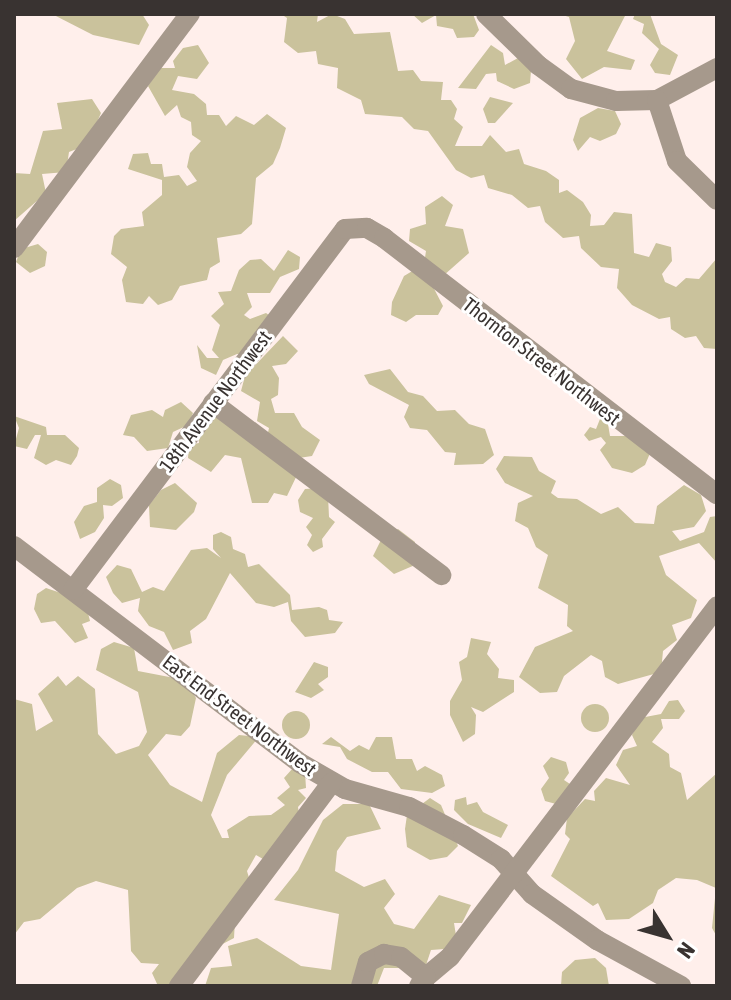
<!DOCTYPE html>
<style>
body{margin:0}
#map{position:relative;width:731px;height:1000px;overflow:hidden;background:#ffefeb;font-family:"Asap Condensed",sans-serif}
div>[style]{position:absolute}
.forest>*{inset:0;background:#cac29c}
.round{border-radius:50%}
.minor>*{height:20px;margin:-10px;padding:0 10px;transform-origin:10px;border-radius:10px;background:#a6998c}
span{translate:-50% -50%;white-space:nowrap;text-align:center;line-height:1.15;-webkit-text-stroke:6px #fff;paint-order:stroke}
.street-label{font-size:20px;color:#393331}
.frame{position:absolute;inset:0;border:16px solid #393331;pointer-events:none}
.north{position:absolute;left:627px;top:896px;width:80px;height:80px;-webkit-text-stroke:6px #fff;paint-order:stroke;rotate:127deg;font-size:22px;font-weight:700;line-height:32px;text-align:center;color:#393331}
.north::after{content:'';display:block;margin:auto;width:28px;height:36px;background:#393331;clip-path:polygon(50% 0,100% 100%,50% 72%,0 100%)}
</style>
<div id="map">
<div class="forest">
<i style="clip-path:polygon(52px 14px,142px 14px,149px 25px,139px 45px,93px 35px)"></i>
<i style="clip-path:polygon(281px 14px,318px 14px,317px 22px,332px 14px,345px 19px,354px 34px,390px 32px,398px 71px,413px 70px,421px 81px,443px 82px,441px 100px,451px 100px,457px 109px,454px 119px,463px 127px,455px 146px,482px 146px,490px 135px,506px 152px,519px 149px,524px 164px,546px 171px,559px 180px,559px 193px,567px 190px,583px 202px,591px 215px,590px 226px,604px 225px,614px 212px,632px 214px,634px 253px,649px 257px,656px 243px,671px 247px,672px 261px,662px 274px,665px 282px,676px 287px,686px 278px,699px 279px,717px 258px,717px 349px,704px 348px,696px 336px,685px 338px,671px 329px,670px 317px,659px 319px,632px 305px,617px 288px,619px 269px,601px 267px,581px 248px,579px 236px,563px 238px,545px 222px,540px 206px,528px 208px,512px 195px,488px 188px,484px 175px,471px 178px,456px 170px,428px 131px,414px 129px,402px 117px,365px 114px,361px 100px,337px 88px,338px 68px,318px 64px,316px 51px,298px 53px,284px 42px,287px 18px)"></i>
<i style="clip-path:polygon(412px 14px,473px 14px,479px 30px,474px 37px,457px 38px,453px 29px,437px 26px,436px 15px,422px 23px)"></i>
<i style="clip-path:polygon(559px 14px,626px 14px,607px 51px,635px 60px,631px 70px,604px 67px,582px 79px,566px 59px,575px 41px,569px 17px)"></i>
<i style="clip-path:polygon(635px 14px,650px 14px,661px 44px,678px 55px,670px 75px,655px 73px,650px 65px,659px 49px,642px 33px,644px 24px,633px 19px)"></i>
<i style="clip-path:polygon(198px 45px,209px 63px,197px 79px,178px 76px,172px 90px,194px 94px,206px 104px,207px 115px,219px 115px,226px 126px,236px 116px,254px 125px,267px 114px,286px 128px,280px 148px,273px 164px,256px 178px,252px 224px,241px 234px,217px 238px,220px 262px,210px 268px,207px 280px,180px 286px,172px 300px,158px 305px,149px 296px,143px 304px,126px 302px,122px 280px,127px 267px,111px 254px,114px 236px,121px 229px,144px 226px,142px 212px,162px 195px,162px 180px,128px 169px,133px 154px,148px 153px,151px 164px,162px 164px,164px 177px,179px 175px,187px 186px,197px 181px,187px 167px,190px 153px,201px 141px,192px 135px,191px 122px,181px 117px,177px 105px,165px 116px,148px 86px,160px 68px,175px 68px,173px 61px,183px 48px)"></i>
<i style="clip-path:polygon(491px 45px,503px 53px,505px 65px,518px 58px,531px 71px,530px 83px,514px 89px,497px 81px,496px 73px,486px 74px,476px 89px,458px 88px)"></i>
<i style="clip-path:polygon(490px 97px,513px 103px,495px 123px,488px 123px,483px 109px)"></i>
<i style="clip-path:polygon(92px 99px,101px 113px,87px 145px,69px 152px,66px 172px,42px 174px,46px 193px,14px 221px,14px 173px,30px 174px,43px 131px,62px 129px,57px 103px)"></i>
<i style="clip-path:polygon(598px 108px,615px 111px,621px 124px,616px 134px,600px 141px,590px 137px,578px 151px,573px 140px,580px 118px)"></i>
<i style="clip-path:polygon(442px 196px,453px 205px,445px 226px,463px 229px,469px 253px,443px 276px,429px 279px,443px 306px,438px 315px,416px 315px,406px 322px,391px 315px,392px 302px,404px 276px,424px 264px,426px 251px,409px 241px,410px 229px,426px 224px,425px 207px)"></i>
<i style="clip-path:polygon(38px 244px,47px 252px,45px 266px,30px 273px,16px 262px,21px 249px)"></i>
<i style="clip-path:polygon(288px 250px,300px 257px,299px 269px,280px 277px,270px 293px,247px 293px,252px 307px,244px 315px,250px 319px,266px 313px,273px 318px,255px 355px,237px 354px,223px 360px,216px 375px,201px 368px,197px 345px,207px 358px,219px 358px,212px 350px,220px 325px,211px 316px,224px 304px,218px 292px,231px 291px,239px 270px,250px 260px,261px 259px,274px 271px)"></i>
<i style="clip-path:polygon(283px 336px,298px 351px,286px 364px,272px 366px,279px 378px,278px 395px,271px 399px,275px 413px,294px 413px,302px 427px,320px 440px,312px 456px,292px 459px,299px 471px,287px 496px,274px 493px,268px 503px,252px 503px,241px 458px,225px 455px,211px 472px,188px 458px,189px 445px,199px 443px,198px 430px,214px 413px,267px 437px,269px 428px,257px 421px,260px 402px,241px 391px,245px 376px)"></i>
<i style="clip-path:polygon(390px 369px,408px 392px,423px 396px,437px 411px,455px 410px,469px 424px,485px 429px,494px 455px,483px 464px,454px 465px,456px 453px,445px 452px,427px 430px,410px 428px,404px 417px,409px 405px,369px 384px,364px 375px)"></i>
<i style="clip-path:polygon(181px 402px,193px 413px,188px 425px,173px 432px,168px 448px,147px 451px,134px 437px,123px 435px,131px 415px,152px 410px,163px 417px,165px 410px)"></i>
<i style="clip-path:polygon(14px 416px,46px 427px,47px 435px,65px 435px,79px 448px,77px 456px,71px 465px,56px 460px,46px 465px,34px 458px,41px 435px,35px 435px,27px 449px,14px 446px,19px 428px)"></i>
<i style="clip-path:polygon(607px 418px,610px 436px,626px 436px,651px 451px,645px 465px,632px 473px,612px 468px,600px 450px,606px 443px,601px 437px,589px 441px,584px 435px,590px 427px,596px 429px,600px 419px)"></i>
<i style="clip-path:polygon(504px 456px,532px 457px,539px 471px,556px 481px,551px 493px,558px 498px,577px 499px,601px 514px,618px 507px,635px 523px,654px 524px,657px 506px,684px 485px,701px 495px,706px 511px,694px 527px,672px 531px,680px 541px,704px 532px,710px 517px,717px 516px,717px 563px,699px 543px,659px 556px,666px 575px,697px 600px,691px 618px,672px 625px,677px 640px,663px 651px,661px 672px,618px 684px,605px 677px,602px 661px,591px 655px,564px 676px,557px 692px,540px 693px,519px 677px,535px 647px,573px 631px,567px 626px,568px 605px,538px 588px,548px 555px,536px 547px,528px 528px,515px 521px,518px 503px,533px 496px,505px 483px,496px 469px)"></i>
<i style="clip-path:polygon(110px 479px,121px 485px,123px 498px,112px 506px,103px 505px,104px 518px,95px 532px,80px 539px,74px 522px,84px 506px,97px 502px,97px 488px)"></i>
<i style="clip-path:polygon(175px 483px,197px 503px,194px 512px,176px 530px,150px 527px,149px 505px,161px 490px)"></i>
<i style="clip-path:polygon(319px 488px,328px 495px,329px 517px,335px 522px,322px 539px,323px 547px,313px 552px,307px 545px,312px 535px,306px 527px,313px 518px,300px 512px,298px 500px,305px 489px)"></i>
<i style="clip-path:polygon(398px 529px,415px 542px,415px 565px,394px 574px,373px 556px,381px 540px)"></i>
<i style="clip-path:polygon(221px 532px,231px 537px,233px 549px,245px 554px,248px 567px,259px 564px,290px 595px,292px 610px,319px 607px,327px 610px,329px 620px,343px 622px,335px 633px,305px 637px,291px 621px,288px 602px,274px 607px,256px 603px,230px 573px,206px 619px,190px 631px,192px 643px,173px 650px,164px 632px,149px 626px,138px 611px,140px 598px,122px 603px,113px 593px,106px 577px,117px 565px,131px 569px,142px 592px,153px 587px,164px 591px,191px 550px,207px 548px,221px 558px,213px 549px,213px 535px)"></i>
<i style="clip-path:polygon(46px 588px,76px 598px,87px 609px,90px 621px,82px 624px,88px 638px,75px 643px,55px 621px,41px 623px,34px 609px,37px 594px)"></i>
<i style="clip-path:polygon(471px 638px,491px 642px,487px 654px,499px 669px,498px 678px,514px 680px,514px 692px,483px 712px,471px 707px,476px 715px,475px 734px,463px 742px,450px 715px,450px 701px,462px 680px,459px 662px,467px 657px)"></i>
<i style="clip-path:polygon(114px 642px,134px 648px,138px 671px,185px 680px,196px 698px,190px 726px,181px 736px,166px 734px,148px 755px,170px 785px,202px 802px,217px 753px,239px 735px,259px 737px,227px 775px,211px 815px,222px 838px,229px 838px,227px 830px,249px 816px,271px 815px,285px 805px,277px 798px,290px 787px,284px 778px,293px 768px,305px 772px,306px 788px,298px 790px,306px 798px,298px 807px,300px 821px,263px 859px,256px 855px,247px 871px,254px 895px,236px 902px,234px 938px,215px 948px,190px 986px,158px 986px,152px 973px,159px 964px,141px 963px,131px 951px,128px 890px,96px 881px,77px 888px,40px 919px,24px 922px,14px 935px,14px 699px,32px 704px,36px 731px,53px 721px,38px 694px,58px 676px,66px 686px,78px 676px,95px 689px,98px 734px,116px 754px,139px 746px,147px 732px,138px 692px,96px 670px,101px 649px)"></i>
<i style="clip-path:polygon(314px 662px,328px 667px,328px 677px,318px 684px,324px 690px,311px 698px,295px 692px)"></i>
<i style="clip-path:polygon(678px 700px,685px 711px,679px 719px,661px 719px,663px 728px,652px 742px,669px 754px,670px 767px,681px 773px,687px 800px,717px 773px,717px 937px,712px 928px,716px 888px,697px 880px,676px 878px,658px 890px,653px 903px,629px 919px,606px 920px,598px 903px,593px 906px,551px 876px,570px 839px,565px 834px,567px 818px,585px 799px,595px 801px,594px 791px,606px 778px,630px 785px,616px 765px,623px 750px,637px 746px,632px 735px,640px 718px,661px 714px,669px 701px)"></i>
<i class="round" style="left:581px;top:704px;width:28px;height:28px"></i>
<i class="round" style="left:282px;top:711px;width:28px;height:28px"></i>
<i style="clip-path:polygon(331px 737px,350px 751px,359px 745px,369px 750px,376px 737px,392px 737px,396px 759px,412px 759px,417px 771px,425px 766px,442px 775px,445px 786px,432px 793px,401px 789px,388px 772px,372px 772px,347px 759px,340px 747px,322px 744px)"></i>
<i style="clip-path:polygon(551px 757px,566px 762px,569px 773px,564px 780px,573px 786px,556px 804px,545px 801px,541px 789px,549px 778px,543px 766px)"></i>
<i style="clip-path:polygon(466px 797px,467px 805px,477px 802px,483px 812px,508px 825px,501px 838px,468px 824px,454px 810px,455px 800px)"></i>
<i style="clip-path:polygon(430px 798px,441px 805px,458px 846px,447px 857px,430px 860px,407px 847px,405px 829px,407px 815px)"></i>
<i style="clip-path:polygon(343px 804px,369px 804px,381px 829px,347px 837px,337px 851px,335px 871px,364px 887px,385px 879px,395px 894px,384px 908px,394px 924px,414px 929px,439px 895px,471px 905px,462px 923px,454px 923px,458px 948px,431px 950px,425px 968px,384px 968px,377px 986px,205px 986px,211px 968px,232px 966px,228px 946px,257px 938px,301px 966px,331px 970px,339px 914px,274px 900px,298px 870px,323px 820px)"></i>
<i style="clip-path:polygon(595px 958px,606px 968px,609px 986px,561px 986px,562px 972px,575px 960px)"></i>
</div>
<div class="minor">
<i style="left:486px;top:14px;width:73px;rotate:44.4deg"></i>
<i style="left:538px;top:65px;width:41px;rotate:36deg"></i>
<i style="left:571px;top:89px;width:47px;rotate:14.9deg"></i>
<i style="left:616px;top:101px;width:41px;rotate:-1.4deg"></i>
<i style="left:657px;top:100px;width:68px;rotate:-28.1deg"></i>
<i style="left:657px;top:100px;width:64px;rotate:71.8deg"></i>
<i style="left:677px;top:161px;width:56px;rotate:44.3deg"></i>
<i style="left:14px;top:248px;width:293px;rotate:-53.1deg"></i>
<i style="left:213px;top:403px;width:286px;rotate:37deg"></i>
<i style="left:14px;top:546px;width:359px;rotate:37.2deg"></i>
<i style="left:300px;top:763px;width:52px;rotate:30deg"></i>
<i style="left:345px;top:789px;width:66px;rotate:15.7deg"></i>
<i style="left:409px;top:807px;width:61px;rotate:27.4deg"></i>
<i style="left:463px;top:835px;width:45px;rotate:32.3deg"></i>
<i style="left:501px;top:859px;width:47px;rotate:48.5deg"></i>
<i style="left:532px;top:894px;width:80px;rotate:35.3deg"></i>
<i style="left:597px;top:940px;width:96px;rotate:28.7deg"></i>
<i style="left:73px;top:590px;width:452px;rotate:-53deg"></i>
<i style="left:345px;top:229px;width:22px;rotate:-3deg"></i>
<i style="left:367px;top:228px;width:20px;rotate:30deg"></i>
<i style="left:384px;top:238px;width:420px;rotate:37.6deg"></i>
<i style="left:426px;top:977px;width:31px;rotate:-40deg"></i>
<i style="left:450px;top:957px;width:441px;rotate:-52.7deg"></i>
<i style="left:179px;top:986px;width:255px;rotate:-53.1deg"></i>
<i style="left:361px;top:986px;width:25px;rotate:-74deg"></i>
<i style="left:368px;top:962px;width:18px;rotate:-27deg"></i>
<i style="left:384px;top:954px;width:17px;rotate:10deg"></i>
<i style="left:401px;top:957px;width:32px;rotate:39deg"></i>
<i style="left:426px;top:977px;width:11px;rotate:128deg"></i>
</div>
<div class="street-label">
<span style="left:542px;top:361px;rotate:38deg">Thornton Street Northwest</span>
<span style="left:215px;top:401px;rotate:-53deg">18th Avenue Northwest</span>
<span style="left:240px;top:715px;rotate:37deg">East End Street Northwest</span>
</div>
<div class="frame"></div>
<div class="north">N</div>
</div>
